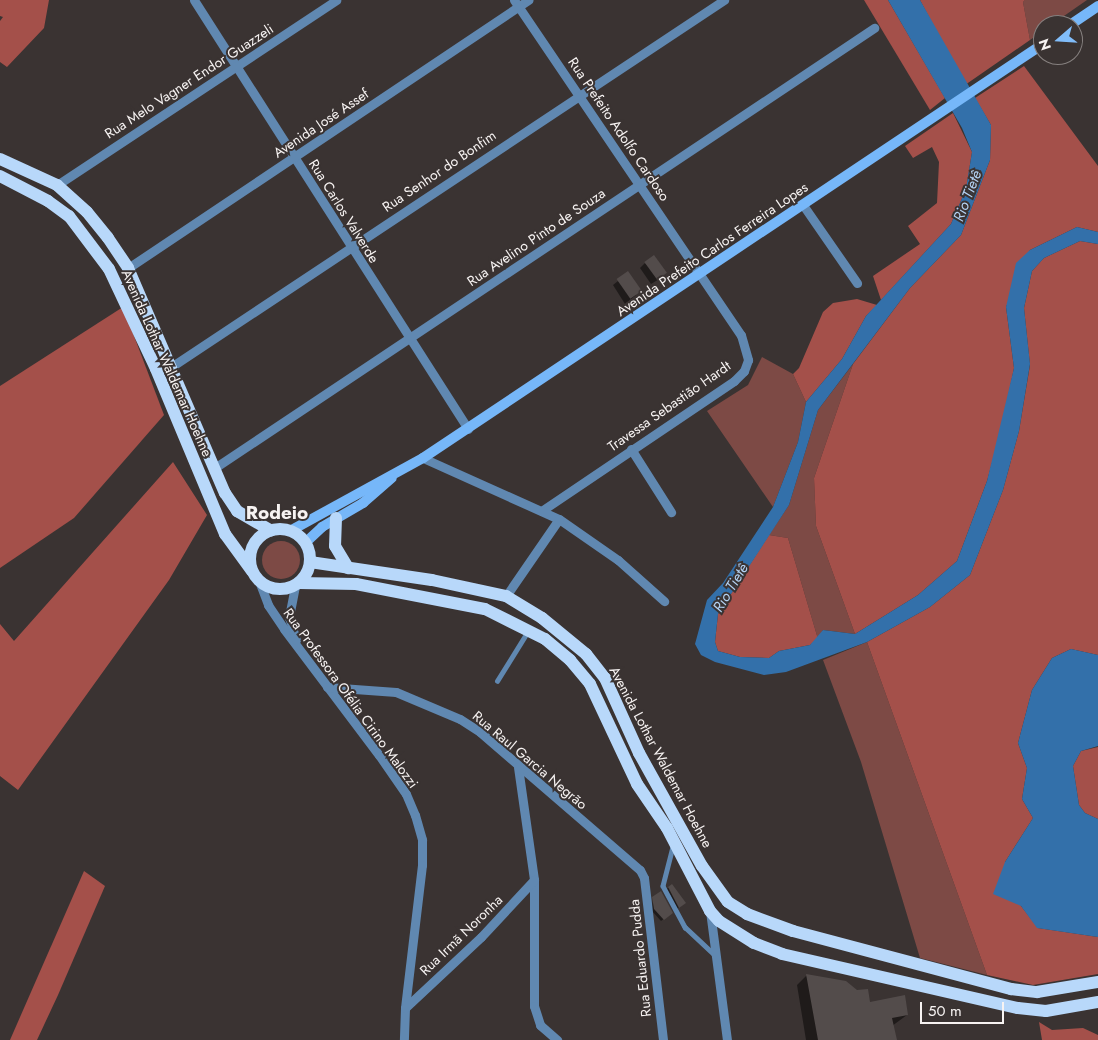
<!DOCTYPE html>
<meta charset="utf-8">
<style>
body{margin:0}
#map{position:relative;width:1098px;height:1040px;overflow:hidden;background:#3a3332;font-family:Jost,sans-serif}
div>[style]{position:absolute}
.green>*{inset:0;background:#7d4a45}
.round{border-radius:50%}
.forest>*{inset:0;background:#a4504a}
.water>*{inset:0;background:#3370aa}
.shadow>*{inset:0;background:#0007}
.building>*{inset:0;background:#534c4b;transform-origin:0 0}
.lane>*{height:4.5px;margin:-2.25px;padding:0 2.25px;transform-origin:2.25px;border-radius:2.25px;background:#6088b1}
.street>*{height:9px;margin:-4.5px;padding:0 4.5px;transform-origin:4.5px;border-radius:4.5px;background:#6088b1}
.secondary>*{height:10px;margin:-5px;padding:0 5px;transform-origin:5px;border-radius:5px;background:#76b7f9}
.primary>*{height:12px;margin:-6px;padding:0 6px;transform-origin:6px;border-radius:6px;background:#b8d8fa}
.primary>.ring{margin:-6px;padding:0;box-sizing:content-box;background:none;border:12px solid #b8d8fa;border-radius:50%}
span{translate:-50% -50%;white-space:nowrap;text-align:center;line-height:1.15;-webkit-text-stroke:4px #3a3332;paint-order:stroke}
.street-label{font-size:14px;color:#f7f3f2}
.water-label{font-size:15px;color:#b3d2f3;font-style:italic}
.district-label{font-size:19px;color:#f7f3f2;font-weight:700}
.north{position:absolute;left:1033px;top:15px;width:50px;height:50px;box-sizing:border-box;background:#3a3332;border:1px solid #86807f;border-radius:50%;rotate:251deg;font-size:14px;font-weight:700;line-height:20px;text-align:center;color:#f7f3f2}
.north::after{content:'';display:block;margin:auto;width:18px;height:22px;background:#81bdfa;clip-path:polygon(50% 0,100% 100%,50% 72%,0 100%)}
.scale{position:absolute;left:920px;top:1002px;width:84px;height:22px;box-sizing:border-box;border:2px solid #f7f3f2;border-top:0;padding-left:6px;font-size:15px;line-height:18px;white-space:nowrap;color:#f7f3f2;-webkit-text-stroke:4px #3a3332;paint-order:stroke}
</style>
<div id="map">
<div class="green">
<i style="clip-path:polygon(1025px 0,1087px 0,1051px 25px,1043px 25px,1043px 31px,1030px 40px,1023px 2px)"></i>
<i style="clip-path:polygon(762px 357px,793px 374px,806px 402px,798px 442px,773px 507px,707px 411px,748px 385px)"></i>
<i style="clip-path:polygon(853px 364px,814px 478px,816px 526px,855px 634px,823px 630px,818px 639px,788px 538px,769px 535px,789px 505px,818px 410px)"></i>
<i class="round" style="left:262px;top:541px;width:38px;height:38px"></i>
<i style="clip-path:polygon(867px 642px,987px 975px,920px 958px,861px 762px,823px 660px)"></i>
</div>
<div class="forest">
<i style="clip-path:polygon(0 0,49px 0,44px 28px,7px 67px,0 62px,0 21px,3px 17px,0 16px)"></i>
<i style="clip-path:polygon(864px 0,888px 0,945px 98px,930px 110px)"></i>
<i style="clip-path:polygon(920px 0,1025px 0,1023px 2px,1030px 40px,965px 85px)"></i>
<i style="clip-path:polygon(1024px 66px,1098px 166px,1098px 232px,1077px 227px,1030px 250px,1006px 307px,1014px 368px,1001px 430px,987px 481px,957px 561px,918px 595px,855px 634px,816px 526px,814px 478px,853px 364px,910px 288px,961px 235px,990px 160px,991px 125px,975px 98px)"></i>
<i style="clip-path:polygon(953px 113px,972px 152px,966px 189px,951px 224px,881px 300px,873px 276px,920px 244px,908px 226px,937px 203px,939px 162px,932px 147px,913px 158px,905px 146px)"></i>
<i style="clip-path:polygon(1080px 241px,1098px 244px,1098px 655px,1071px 649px,1052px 658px,1032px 690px,1018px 743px,1027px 768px,1022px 799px,1033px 818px,1005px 862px,1021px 906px,1038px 928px,1098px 937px,1098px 974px,1033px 985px,987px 975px,867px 642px,930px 607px,970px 575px,1003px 490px,1019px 431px,1030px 365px,1024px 308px,1032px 271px,1044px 258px)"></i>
<i style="clip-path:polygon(857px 299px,877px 305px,866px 316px,842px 359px,806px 402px,793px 374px,799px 368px,823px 312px,833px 303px)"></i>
<i style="clip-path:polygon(123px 307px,164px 415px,74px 518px,0 568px,0 386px)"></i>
<i style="clip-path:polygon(173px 462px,207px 515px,169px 580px,18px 790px,0 776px,0 624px,14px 641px)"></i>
<i style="clip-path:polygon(769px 535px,788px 538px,818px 639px,810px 645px,779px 651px,769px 658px,740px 657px,718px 651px,715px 642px,718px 614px)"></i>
<i style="clip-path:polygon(1098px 747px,1098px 819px,1085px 813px,1079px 805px,1073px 766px,1081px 751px)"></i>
<i style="clip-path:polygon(84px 871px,105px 886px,58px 995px,37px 1040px,10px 1040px)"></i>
<i style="clip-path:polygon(1039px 1022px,1052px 1030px,1083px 1028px,1098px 1035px,1098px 1040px,1042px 1040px)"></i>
</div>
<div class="water">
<i style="clip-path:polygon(888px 0,920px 0,991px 125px,990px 160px,961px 235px,910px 288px,818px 410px,789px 505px,718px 614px,715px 642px,718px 651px,740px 657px,769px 658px,779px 651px,810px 645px,823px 630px,855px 634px,918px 595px,957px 561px,987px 481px,1014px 368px,1006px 307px,1016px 263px,1030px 250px,1077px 227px,1098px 232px,1098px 244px,1080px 241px,1044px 258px,1032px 271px,1024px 308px,1030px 364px,1019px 431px,1003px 490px,970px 575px,930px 607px,867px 642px,786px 672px,764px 675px,715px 662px,701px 655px,695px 644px,707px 600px,723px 583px,773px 507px,798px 442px,806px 402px,842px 359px,866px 316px,951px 224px,966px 189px,972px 152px,962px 128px)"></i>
<i style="clip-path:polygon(1071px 649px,1098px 655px,1098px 746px,1081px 751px,1073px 766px,1079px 805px,1085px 813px,1098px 819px,1098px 937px,1037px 928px,1021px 906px,993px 894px,1005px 862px,1033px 818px,1022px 799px,1027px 768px,1018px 743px,1032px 690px,1052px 658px)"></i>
</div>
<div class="shadow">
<i style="clip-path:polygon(645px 263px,661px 278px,651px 284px,640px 268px)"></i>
<i style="clip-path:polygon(618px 281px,636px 295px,625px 304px,613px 285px)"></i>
<i style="clip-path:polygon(669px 887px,684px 903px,677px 909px,667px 889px)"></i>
<i style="clip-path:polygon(653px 898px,669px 915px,661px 921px,652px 911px)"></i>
<i style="clip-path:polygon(806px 976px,869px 1003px,907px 1015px,892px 1026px,896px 1040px,806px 1040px,797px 985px)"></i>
</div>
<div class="building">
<i style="left:654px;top:255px;width:22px;height:12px;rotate:54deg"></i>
<i style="left:628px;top:271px;width:24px;height:14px;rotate:55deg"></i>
<i style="clip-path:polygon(672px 884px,686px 903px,679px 908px,668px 887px)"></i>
<i style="clip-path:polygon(661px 891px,673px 913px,664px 920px,654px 909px,652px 897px)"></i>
<i style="clip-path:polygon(806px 974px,846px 981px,857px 990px,868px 989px,870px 1002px,905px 995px,908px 1015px,892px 1018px,897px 1040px,818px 1040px)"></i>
</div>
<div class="lane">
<i style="left:497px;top:681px;width:59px;rotate:-58.2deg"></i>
<i style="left:673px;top:847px;width:40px;rotate:104.4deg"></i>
<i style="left:663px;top:886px;width:47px;rotate:61.8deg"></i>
<i style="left:685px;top:927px;width:40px;rotate:43deg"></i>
</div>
<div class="street">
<i style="left:194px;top:0;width:509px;rotate:57.43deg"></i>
<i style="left:514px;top:0;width:405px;rotate:55.9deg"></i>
<i style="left:741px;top:335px;width:26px;rotate:74deg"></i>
<i style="left:748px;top:360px;width:12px;rotate:110deg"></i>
<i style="left:744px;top:371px;width:14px;rotate:135deg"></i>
<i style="left:734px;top:381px;width:230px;rotate:146deg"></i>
<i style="left:57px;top:185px;width:335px;rotate:-33.5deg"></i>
<i style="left:803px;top:205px;width:95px;rotate:55.3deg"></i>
<i style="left:128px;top:268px;width:482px;rotate:-33.8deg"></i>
<i style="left:171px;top:367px;width:664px;rotate:-33.57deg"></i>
<i style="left:631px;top:449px;width:75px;rotate:57.6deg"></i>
<i style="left:423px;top:458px;width:149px;rotate:24.2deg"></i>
<i style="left:559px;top:519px;width:72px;rotate:34.8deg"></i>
<i style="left:618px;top:560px;width:62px;rotate:41.7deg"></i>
<i style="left:213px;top:469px;width:795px;rotate:-33.71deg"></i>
<i style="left:259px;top:581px;width:26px;rotate:69deg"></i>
<i style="left:268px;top:605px;width:29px;rotate:56deg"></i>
<i style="left:284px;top:629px;width:158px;rotate:53deg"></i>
<i style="left:379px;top:755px;width:47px;rotate:55.3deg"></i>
<i style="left:406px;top:794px;width:23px;rotate:67deg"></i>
<i style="left:415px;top:815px;width:26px;rotate:74deg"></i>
<i style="left:422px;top:840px;width:25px;rotate:90deg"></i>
<i style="left:422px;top:865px;width:144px;rotate:96.8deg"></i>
<i style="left:405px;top:1008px;width:32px;rotate:92deg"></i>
<i style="left:295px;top:586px;width:32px;rotate:101deg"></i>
<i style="left:289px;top:617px;width:24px;rotate:73deg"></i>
<i style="left:506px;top:596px;width:93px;rotate:-55.5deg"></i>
<i style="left:327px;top:687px;width:69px;rotate:4.1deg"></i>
<i style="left:396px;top:692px;width:69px;rotate:22.9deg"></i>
<i style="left:460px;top:719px;width:24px;rotate:33deg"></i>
<i style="left:480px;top:732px;width:211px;rotate:40.8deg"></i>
<i style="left:640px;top:870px;width:9px;rotate:63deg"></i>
<i style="left:644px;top:878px;width:163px;rotate:83.3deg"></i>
<i style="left:518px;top:767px;width:114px;rotate:81.9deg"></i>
<i style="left:534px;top:880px;width:126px;rotate:90deg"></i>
<i style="left:534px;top:1006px;width:20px;rotate:72deg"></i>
<i style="left:540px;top:1025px;width:23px;rotate:41deg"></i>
<i style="left:710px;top:911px;width:130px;rotate:82.5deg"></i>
<i style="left:405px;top:1008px;width:104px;rotate:-43.1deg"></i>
<i style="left:481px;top:937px;width:78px;rotate:-47.1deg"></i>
</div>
<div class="secondary">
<i style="left:1070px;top:25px;width:34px;rotate:-34deg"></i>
<i style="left:290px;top:531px;width:152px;rotate:-28.8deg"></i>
<i style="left:423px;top:458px;width:746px;rotate:-33.73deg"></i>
<i style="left:305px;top:543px;width:23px;rotate:-43deg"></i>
<i style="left:322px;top:527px;width:48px;rotate:-30.3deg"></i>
<i style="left:363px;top:503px;width:38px;rotate:-41deg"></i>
</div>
<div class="primary">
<i style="left:0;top:159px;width:63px;rotate:24.5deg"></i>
<i style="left:57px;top:185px;width:40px;rotate:42deg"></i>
<i style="left:87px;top:212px;width:33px;rotate:51deg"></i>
<i style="left:108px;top:238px;width:36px;rotate:56deg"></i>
<i style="left:128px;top:268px;width:245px;rotate:66.7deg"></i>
<i style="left:225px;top:493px;width:22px;rotate:56deg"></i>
<i style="left:237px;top:511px;width:39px;rotate:30deg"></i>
<i style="left:0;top:176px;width:54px;rotate:27.5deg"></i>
<i style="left:48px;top:201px;width:26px;rotate:36deg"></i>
<i style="left:69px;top:216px;width:66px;rotate:53deg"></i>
<i style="left:109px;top:269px;width:110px;rotate:64.8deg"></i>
<i style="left:156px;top:369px;width:179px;rotate:67.3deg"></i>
<i style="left:225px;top:534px;width:46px;rotate:53.9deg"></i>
<i style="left:336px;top:518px;width:28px;rotate:92deg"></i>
<i style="left:335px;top:546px;width:26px;rotate:59deg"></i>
<i class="ring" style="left:250px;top:529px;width:48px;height:48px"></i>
<i style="left:310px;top:562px;width:123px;rotate:8.4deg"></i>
<i style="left:432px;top:580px;width:76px;rotate:12.2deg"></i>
<i style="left:506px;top:596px;width:42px;rotate:31.4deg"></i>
<i style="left:542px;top:618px;width:57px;rotate:39.3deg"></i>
<i style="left:586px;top:654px;width:31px;rotate:52deg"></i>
<i style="left:605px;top:678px;width:82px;rotate:65.6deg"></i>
<i style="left:639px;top:753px;width:129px;rotate:60.9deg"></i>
<i style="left:702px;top:866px;width:44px;rotate:54.2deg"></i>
<i style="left:728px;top:902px;width:22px;rotate:32deg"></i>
<i style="left:747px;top:914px;width:49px;rotate:20.3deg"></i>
<i style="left:793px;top:931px;width:226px;rotate:14.9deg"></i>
<i style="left:1011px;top:989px;width:26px;rotate:7deg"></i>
<i style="left:1037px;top:992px;width:62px;rotate:-9.3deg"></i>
<i style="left:299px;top:583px;width:57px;rotate:1deg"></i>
<i style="left:356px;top:584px;width:131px;rotate:11deg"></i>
<i style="left:485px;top:609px;width:67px;rotate:26.6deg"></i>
<i style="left:545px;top:639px;width:33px;rotate:40deg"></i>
<i style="left:570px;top:660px;width:31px;rotate:50deg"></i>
<i style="left:590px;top:684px;width:110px;rotate:64.8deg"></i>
<i style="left:637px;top:784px;width:53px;rotate:55.7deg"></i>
<i style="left:667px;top:828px;width:93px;rotate:62.6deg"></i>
<i style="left:710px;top:911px;width:13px;rotate:48deg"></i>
<i style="left:719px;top:921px;width:41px;rotate:32.2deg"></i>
<i style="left:754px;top:943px;width:30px;rotate:21deg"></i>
<i style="left:782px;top:954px;width:242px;rotate:12.9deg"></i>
<i style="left:1018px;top:1008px;width:28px;rotate:6deg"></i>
<i style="left:1046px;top:1011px;width:53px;rotate:-9.8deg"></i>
</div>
<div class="street-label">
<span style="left:189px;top:81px;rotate:-33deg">Rua Melo Vagner Endor Guazzeli</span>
<span style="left:321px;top:123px;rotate:-34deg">Avenida José Assef</span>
<span style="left:619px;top:129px;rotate:56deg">Rua Prefeito Adolfo Cardoso</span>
<span style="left:439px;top:171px;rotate:-34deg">Rua Senhor do Bonfim</span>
<span style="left:344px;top:211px;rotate:58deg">Rua Carlos Valverde</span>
<span style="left:536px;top:237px;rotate:-34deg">Rua Avelino Pinto de Souza</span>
<span style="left:712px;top:249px;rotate:-34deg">Avenida Prefeito Carlos Ferreira Lopes</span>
<span style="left:167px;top:363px;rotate:66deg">Avenida Lothar Waldemar Hoehne</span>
<span style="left:669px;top:406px;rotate:-35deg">Travessa Sebastião Hardt</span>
<span style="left:351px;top:698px;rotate:54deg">Rua Professora Ofélia Cirino Malozzi</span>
<span style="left:661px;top:757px;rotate:62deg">Avenida Lothar Waldemar Hoehne</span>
<span style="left:530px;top:760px;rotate:40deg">Rua Raul Garcia Negrão</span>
<span style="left:461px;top:935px;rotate:-44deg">Rua Irmã Noronha</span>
<span style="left:640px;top:958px;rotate:-96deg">Rua Eduardo Pudda</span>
</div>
<div class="water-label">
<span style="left:968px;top:196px;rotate:-69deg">Rio Tietê</span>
<span style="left:731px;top:588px;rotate:-59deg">Rio Tietê</span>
</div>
<div class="district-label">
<span style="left:277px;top:513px">Rodeio</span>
</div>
<div class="north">N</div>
<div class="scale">50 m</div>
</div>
